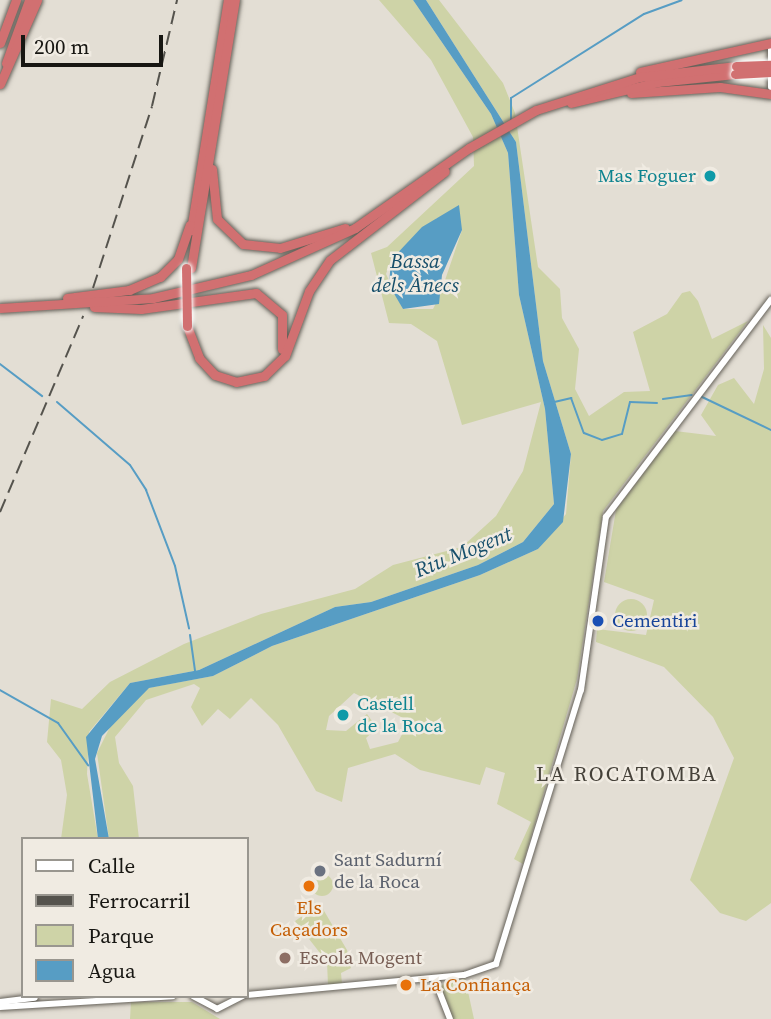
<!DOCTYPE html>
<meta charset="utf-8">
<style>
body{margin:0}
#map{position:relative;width:771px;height:1019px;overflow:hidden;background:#e3ded4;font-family:"Source Serif 4",serif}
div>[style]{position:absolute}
.green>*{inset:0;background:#ced3a7}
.round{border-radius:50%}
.water>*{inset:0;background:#579dc4}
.stream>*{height:2px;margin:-1px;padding:0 1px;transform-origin:1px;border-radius:1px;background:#579dc4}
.roads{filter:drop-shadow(0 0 2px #656159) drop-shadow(0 0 2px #656159)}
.secondary>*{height:6px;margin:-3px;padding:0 3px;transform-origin:3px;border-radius:3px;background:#fff}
.highway>*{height:9px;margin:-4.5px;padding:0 4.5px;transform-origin:4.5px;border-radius:4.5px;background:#d17071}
.rail>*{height:2px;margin-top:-1px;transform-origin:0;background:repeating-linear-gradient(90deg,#55534d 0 14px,transparent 0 21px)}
.bridges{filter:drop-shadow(0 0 2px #fff) drop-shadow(0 0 2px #fff)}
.highway-bridge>*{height:9px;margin:-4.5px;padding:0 4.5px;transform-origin:4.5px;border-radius:4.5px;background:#d17071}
.dots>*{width:19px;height:19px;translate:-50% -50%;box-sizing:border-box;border:4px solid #f0ebe2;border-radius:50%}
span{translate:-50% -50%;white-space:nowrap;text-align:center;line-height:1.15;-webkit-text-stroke:5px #f0ebe2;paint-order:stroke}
.culture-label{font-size:19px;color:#0d838f}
.right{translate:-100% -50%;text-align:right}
.left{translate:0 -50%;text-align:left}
.transit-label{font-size:19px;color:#164399}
.worship-label{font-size:19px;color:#5b616d}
.food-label{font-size:19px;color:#c56008}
.education-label{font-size:19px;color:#785e54}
.water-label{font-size:21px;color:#174f6b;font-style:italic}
.neighbourhood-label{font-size:21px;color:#454139;letter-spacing:2px}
.legend{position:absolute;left:21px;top:837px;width:228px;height:161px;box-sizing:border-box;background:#f0ebe2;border:2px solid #99968f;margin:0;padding:9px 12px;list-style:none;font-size:21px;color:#171612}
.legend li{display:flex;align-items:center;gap:14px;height:35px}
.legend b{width:35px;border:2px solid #99968f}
.scale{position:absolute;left:21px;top:35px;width:142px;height:32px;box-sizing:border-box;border:4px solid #171612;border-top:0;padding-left:9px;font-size:21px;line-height:24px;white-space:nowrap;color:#171612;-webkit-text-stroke:5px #f0ebe2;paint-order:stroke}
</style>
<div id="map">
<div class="green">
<i style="clip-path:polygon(evenodd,379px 0,413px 0,491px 114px,508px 153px,519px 295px,545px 409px,554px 504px,523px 542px,478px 565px,371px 602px,335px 607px,199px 670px,130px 683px,89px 732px,87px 774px,98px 839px,61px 839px,67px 795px,61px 760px,47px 742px,51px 699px,82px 709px,110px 682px,184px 644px,261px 614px,355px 589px,393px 565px,462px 547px,496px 516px,523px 471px,541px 402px,462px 425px,437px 341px,411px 324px,389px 323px,371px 253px,387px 247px,474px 166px,473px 137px,431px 60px,379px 0,437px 218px,462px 230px,440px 295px,433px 309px,403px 309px,386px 274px,391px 260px,437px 218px)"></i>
<i style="clip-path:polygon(evenodd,426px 0,439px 0,503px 83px,515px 113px,538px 267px,560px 289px,562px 318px,579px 349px,575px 389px,589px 416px,624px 392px,650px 391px,633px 332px,667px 314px,682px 293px,690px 291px,698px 301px,712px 339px,748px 321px,603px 511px,577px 679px,523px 864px,514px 859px,531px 822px,497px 804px,505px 773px,486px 767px,480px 785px,420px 770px,395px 754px,348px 768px,342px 802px,316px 791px,278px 725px,251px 698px,230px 719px,218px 709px,202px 726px,191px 707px,200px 688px,194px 684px,146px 700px,115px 737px,119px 763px,133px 786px,139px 839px,109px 839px,97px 753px,113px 721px,148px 688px,213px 676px,272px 646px,480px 575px,538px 549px,566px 514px,571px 454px,543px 361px,516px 142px,426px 0,354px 693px,409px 721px,398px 742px,370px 749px,366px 738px,377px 728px,367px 714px,346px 731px,326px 730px,329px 716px,354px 693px)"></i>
<i style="clip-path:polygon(763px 325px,771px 338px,771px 903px,746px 921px,720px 913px,690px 880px,734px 758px,713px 717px,664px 667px,596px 642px,597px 629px,646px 635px,654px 600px,604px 582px,616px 510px,675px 431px,716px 436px,701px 415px,718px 385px,734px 378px,754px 404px,764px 369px)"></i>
<i class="round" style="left:615px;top:599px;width:32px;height:32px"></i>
<i class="round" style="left:311px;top:874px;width:22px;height:22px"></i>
<i style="clip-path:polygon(320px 904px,347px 950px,351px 968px,341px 973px,342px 984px,328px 985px,327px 962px,295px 921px)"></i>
<i style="clip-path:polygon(465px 978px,474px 1019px,450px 1019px,438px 986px)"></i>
<i style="clip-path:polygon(131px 1002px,192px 1002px,220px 1019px,130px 1019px)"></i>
</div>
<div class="water">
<i style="clip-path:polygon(413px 0,426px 0,516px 142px,543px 361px,571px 454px,563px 522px,538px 549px,480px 575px,272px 646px,213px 676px,149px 688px,102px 736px,95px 759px,109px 839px,98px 839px,86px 737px,130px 683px,199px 670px,335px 607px,371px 602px,478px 565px,523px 542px,554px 504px,545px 409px,519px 295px,508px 153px,491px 114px)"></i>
<i style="clip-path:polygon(459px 205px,462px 230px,442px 275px,439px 304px,403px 309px,389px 285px,391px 260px,422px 227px)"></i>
</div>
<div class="stream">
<i style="left:511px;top:120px;width:22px;rotate:-90deg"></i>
<i style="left:511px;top:98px;width:157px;rotate:-32.3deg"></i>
<i style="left:644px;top:14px;width:40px;rotate:-20.2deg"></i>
<i style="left:0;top:364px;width:53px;rotate:37.3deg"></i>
<i style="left:700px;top:396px;width:79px;rotate:25.6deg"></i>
<i style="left:663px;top:399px;width:29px;rotate:-8deg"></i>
<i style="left:57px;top:402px;width:96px;rotate:40.8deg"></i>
<i style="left:130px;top:465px;width:30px;rotate:57deg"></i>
<i style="left:146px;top:490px;width:81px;rotate:69.1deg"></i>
<i style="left:175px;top:566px;width:64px;rotate:77.3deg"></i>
<i style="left:550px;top:403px;width:22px;rotate:-13deg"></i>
<i style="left:571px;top:398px;width:37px;rotate:70deg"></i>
<i style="left:584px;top:433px;width:19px;rotate:21deg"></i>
<i style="left:602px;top:440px;width:21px;rotate:-17deg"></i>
<i style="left:622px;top:434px;width:33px;rotate:-76deg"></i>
<i style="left:630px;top:402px;width:27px;rotate:2deg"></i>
<i style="left:190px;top:635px;width:37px;rotate:82deg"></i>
<i style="left:0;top:690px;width:67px;rotate:29.6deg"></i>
<i style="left:58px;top:723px;width:52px;rotate:54.5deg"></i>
</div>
<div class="roads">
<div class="secondary">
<i style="left:771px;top:46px;width:41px;rotate:90deg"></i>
<i style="left:434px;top:978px;width:44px;rotate:68.7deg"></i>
<i style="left:247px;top:995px;width:218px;rotate:-5.3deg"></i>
<i style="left:464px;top:975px;width:34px;rotate:-19deg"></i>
<i style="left:496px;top:964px;width:287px;rotate:-72.8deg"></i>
<i style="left:581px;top:690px;width:175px;rotate:-81.8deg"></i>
<i style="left:606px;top:517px;width:273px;rotate:-52.8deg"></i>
<i style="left:193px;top:996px;width:27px;rotate:28deg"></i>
<i style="left:217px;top:1009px;width:29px;rotate:-27deg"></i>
<i style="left:0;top:1002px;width:35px;rotate:-7deg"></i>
<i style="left:0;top:1007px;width:173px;rotate:-3.6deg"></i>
</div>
<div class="highway">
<i style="left:0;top:43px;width:46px;rotate:-69.6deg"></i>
<i style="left:6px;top:63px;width:67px;rotate:-69.9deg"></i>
<i style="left:640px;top:72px;width:134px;rotate:-12.5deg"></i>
<i style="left:0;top:84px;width:92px;rotate:-66.2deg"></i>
<i style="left:631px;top:93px;width:89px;rotate:-3.9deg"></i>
<i style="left:720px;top:87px;width:51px;rotate:7.8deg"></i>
<i style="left:571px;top:103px;width:89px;rotate:-13.6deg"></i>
<i style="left:658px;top:82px;width:77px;rotate:-5.9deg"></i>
<i style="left:212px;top:169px;width:50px;rotate:84.3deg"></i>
<i style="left:217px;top:219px;width:36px;rotate:44deg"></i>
<i style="left:243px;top:244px;width:37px;rotate:6deg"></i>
<i style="left:280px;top:248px;width:68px;rotate:-17.1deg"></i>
<i style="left:191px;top:230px;width:233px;rotate:-80.9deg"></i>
<i style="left:191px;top:268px;width:272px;rotate:-80.7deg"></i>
<i style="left:67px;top:298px;width:63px;rotate:-7.4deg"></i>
<i style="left:129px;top:290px;width:34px;rotate:-23deg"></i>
<i style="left:160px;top:277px;width:25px;rotate:-45deg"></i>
<i style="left:178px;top:259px;width:36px;rotate:-71deg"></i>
<i style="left:94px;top:307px;width:47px;rotate:2.4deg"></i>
<i style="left:141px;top:309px;width:116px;rotate:-7.9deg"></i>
<i style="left:256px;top:293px;width:34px;rotate:40deg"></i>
<i style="left:282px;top:315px;width:34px;rotate:90deg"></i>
<i style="left:0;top:308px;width:153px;rotate:-3.7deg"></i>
<i style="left:153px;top:298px;width:101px;rotate:-13.2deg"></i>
<i style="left:251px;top:275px;width:114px;rotate:-24.3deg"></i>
<i style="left:355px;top:228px;width:139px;rotate:-35.1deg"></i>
<i style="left:469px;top:148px;width:77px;rotate:-29.6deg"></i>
<i style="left:536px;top:110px;width:109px;rotate:-17.6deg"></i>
<i style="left:640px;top:77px;width:97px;rotate:-6.5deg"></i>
<i style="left:187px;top:326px;width:34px;rotate:69deg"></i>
<i style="left:199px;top:358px;width:23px;rotate:47deg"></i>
<i style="left:215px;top:375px;width:22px;rotate:18deg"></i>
<i style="left:236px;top:382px;width:29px;rotate:-12deg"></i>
<i style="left:264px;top:376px;width:29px;rotate:-44deg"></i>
<i style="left:285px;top:356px;width:69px;rotate:-69.7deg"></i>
<i style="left:309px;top:291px;width:37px;rotate:-56deg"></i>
<i style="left:330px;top:260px;width:145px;rotate:-37.7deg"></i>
</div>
</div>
<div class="rail">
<i style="left:93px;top:288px;width:191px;rotate:-72deg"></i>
<i style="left:152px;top:106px;width:109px;rotate:-76.7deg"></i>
<i style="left:0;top:512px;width:213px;rotate:-67deg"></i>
</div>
<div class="bridges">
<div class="highway-bridge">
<i style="left:736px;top:66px;width:35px;rotate:-2deg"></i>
<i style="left:735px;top:74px;width:36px;rotate:-3deg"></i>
<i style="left:186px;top:268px;width:58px;rotate:89deg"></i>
</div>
</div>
<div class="dots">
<i style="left:710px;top:176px;background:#0f9aa8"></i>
<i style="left:598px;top:621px;background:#1a4fb4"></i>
<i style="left:343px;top:715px;background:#0f9aa8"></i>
<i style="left:320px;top:871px;background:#6b7280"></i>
<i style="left:309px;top:886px;background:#e8710a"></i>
<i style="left:285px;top:958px;background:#8d6e63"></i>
<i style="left:406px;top:985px;background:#e8710a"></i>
</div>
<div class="culture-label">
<span class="right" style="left:696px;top:176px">Mas Foguer</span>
<span class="left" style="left:357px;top:715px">Castell<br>de la Roca</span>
</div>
<div class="transit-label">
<span class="left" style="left:612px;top:621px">Cementiri</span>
</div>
<div class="worship-label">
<span class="left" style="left:334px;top:871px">Sant Sadurní<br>de la Roca</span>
</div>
<div class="food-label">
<span style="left:309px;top:919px">Els<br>Caçadors</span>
<span class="left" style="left:420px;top:985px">La Confiança</span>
</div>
<div class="education-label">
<span class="left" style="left:299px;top:958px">Escola Mogent</span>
</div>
<div class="water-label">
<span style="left:415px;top:273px">Bassa<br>dels Ànecs</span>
<span style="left:463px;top:552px;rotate:-22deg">Riu Mogent</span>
</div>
<div class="neighbourhood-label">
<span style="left:627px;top:774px">LA ROCATOMBA</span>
</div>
<ul class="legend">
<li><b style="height:9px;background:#fff"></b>Calle</li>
<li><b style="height:9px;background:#55534d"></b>Ferrocarril</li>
<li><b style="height:19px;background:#ced3a7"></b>Parque</li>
<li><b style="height:19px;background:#579dc4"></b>Agua</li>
</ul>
<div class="scale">200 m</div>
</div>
